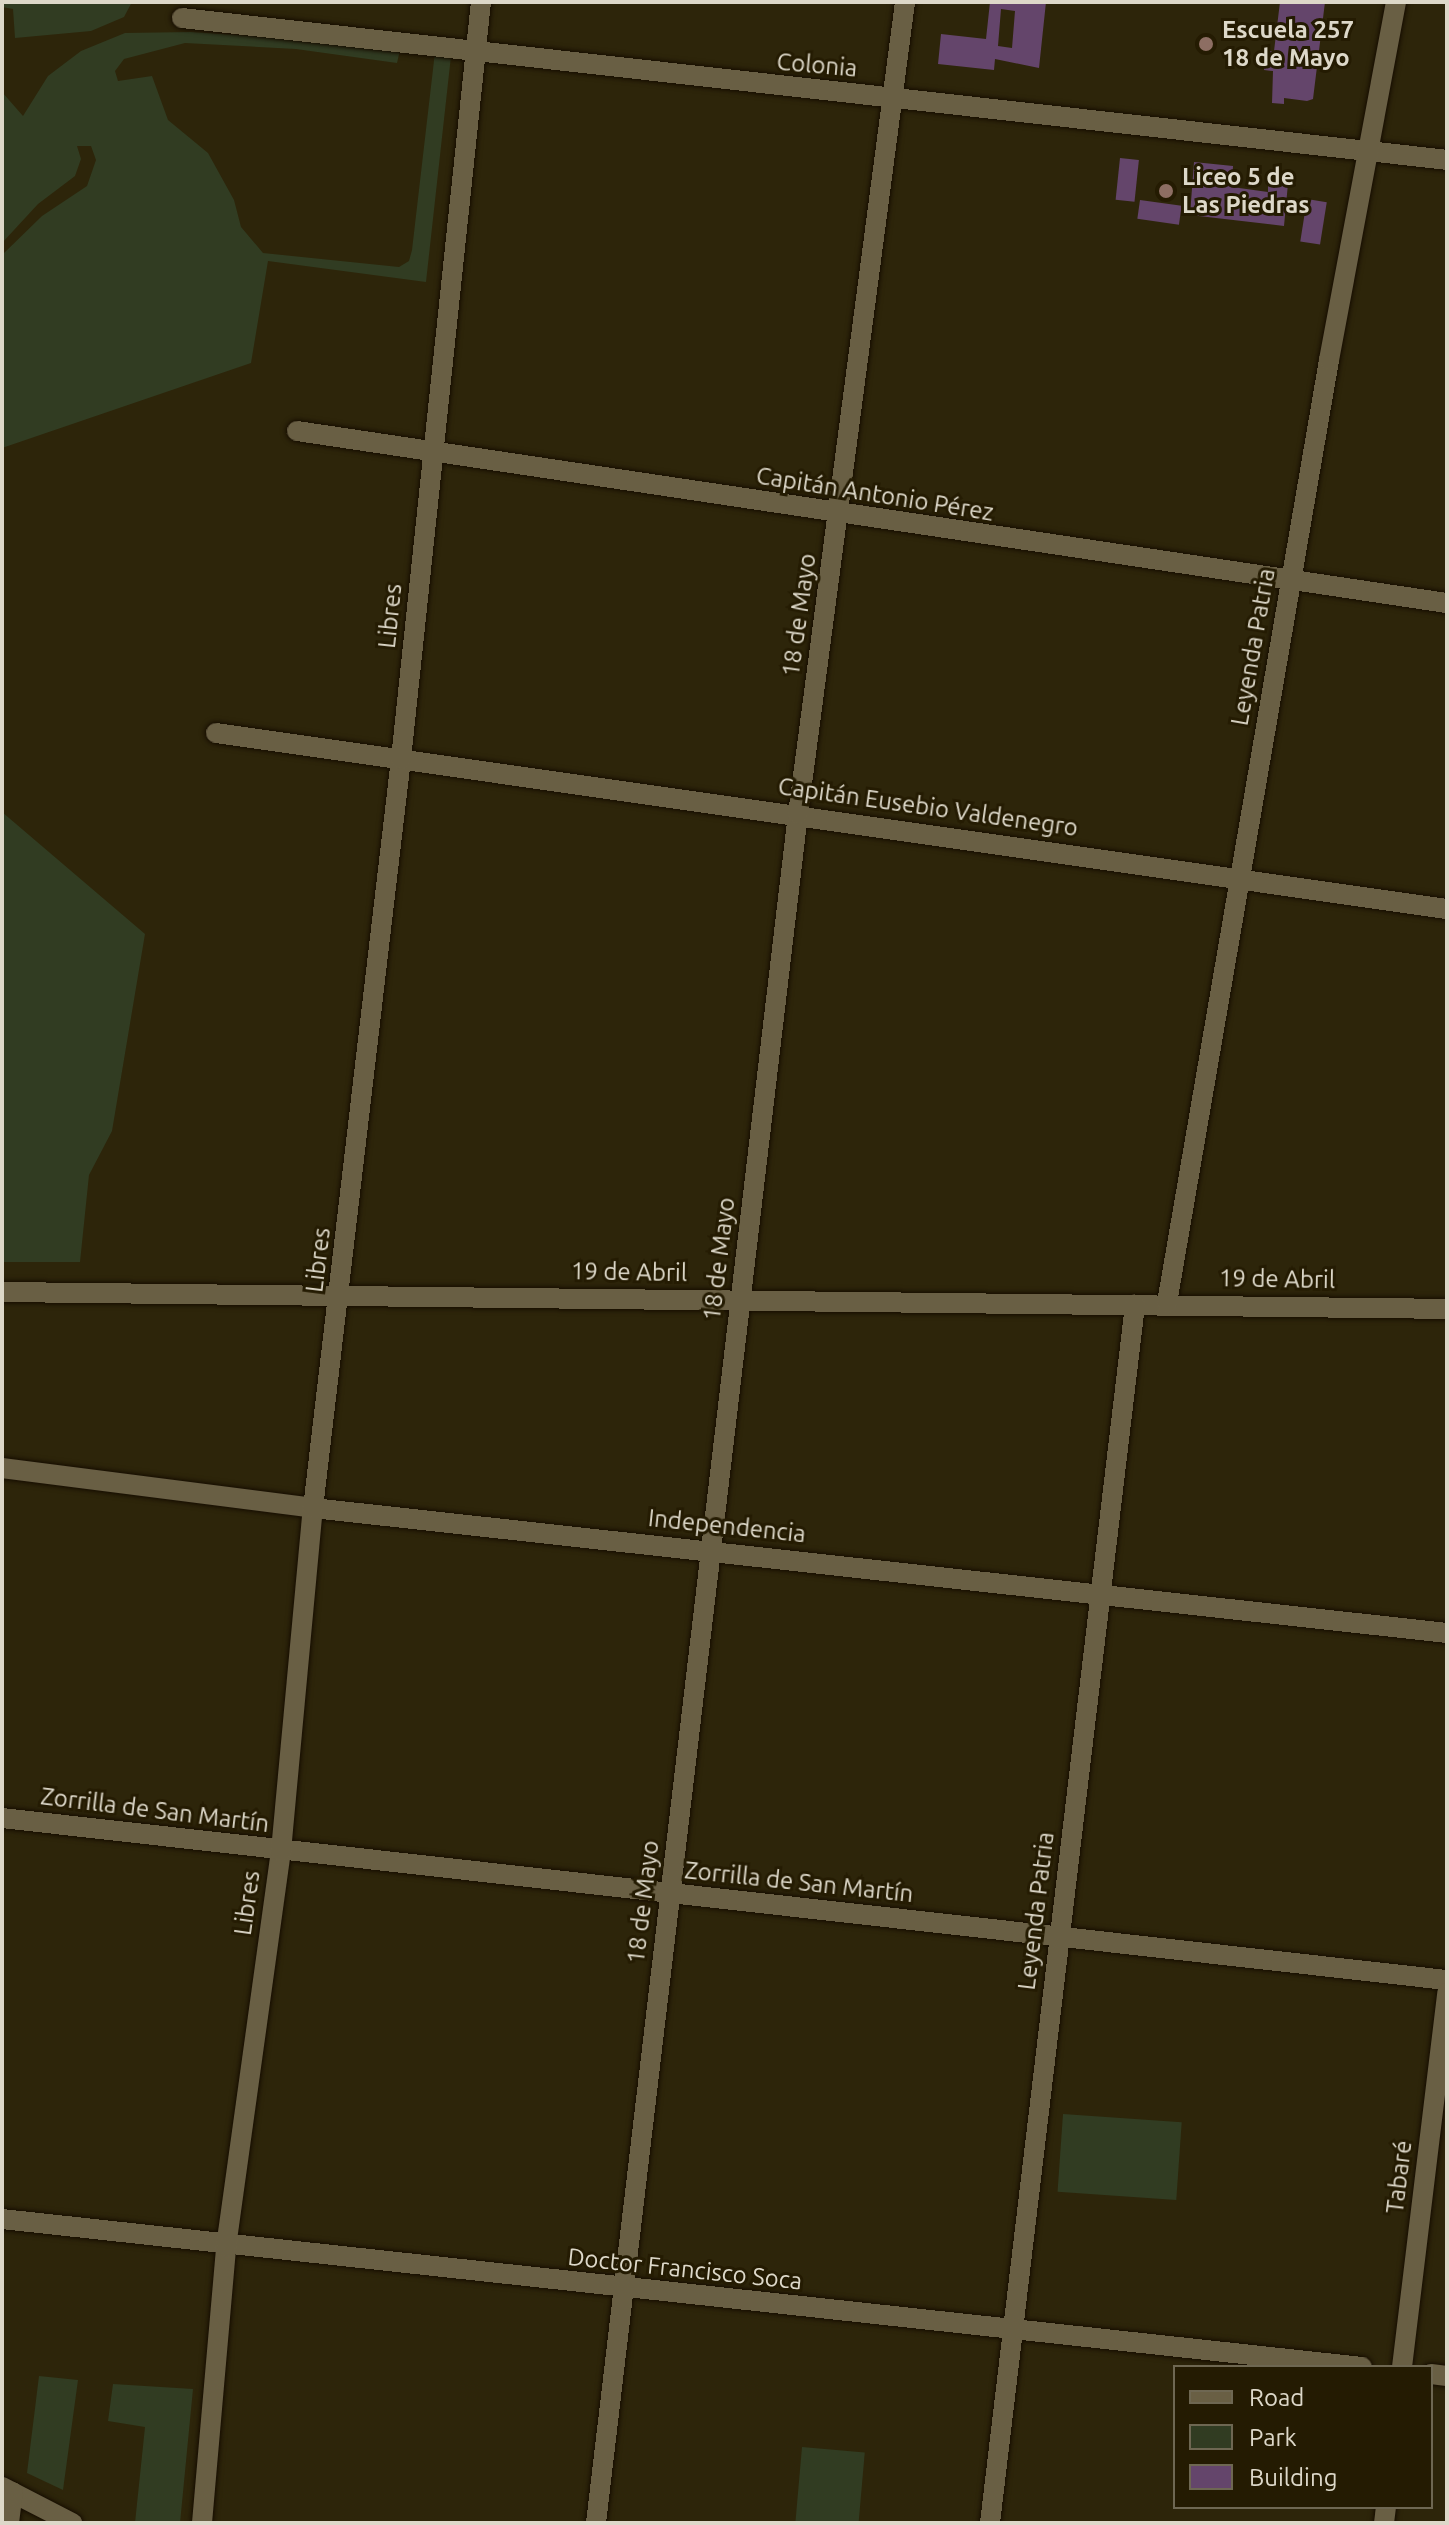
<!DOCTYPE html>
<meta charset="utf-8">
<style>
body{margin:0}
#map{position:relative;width:1449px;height:2525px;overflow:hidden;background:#2d250a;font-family:Ubuntu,sans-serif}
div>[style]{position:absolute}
.green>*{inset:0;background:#313c22;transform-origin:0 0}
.building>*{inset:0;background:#64456b;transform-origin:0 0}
.roads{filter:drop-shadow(0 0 2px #160d00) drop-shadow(0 0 2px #160d00)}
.street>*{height:20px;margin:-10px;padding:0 10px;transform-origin:10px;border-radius:10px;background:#695f44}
.dots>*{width:22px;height:22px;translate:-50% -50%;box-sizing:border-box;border:4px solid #241b02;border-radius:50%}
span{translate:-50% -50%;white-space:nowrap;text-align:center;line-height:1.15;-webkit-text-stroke:6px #241b02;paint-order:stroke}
.poi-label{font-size:24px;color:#ddd8c9;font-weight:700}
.left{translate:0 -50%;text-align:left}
.street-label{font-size:24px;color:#ddd8c9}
.frame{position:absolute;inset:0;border:4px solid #ddd8c9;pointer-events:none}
.legend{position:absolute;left:1173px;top:2365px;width:260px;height:144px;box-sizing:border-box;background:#241b02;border:2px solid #6e6752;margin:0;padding:10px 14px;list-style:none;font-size:24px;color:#ddd8c9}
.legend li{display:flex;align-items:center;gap:16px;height:40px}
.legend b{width:40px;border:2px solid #6e6752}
</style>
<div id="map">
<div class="green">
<i style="clip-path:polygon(2px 2px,132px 2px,124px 17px,91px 31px,15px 38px,13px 9px,2px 7px)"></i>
<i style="clip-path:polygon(191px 32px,401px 46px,397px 63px,296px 49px,185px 43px,124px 59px,115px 71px,118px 81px,152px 76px,168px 120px,208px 153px,234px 200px,241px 227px,263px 253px,399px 267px,409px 261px,412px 250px,435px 52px,451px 56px,426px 282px,268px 261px,251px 363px,2px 448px,2px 255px,42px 216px,87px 186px,96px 160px,91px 146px,77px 146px,81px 159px,75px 176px,38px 204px,2px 243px,2px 92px,23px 116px,48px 76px,81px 51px,125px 33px)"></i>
<i style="clip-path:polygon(2px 812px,145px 934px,112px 1131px,89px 1175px,80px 1262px,2px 1262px)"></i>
<i style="left:1063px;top:2114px;width:119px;height:78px;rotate:4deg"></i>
<i style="clip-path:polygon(39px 2376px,78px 2380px,63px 2490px,27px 2473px)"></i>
<i style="clip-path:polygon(113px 2384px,193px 2389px,180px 2523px,135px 2523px,145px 2427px,108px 2421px)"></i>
<i style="left:802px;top:2447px;width:63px;height:76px;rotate:5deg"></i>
</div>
<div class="building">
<i style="clip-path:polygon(evenodd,990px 2px,1046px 2px,1039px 68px,995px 59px,994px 70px,938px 64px,941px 34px,986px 39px,990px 2px,1001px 9px,1015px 11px,1012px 48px,998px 46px,1001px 9px)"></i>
<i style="clip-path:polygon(1280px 2px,1325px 2px,1313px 99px,1307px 101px,1284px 98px,1284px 104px,1272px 103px,1273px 71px,1264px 70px,1266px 51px,1274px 51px)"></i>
<i style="left:1120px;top:158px;width:19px;height:42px;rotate:6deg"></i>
<i style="clip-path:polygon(1194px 162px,1233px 166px,1232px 187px,1268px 192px,1268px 171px,1289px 173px,1284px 226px,1190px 215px)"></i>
<i style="left:1307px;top:199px;width:20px;height:43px;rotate:9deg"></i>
<i style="left:1140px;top:200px;width:42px;height:19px;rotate:8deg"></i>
</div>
<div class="roads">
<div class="street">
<i style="left:182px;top:18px;width:1273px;rotate:6.4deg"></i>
<i style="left:297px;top:431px;width:1163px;rotate:8.51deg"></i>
<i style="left:216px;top:733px;width:1244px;rotate:8.14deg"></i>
<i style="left:2px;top:1292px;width:1445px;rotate:0.67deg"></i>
<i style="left:1167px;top:1303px;width:957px;rotate:-80.25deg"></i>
<i style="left:1329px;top:360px;width:364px;rotate:-79.4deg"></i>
<i style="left:2px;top:1468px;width:314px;rotate:7.3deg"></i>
<i style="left:313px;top:1508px;width:1141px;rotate:6.29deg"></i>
<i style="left:2px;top:1818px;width:1454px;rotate:6.4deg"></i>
<i style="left:2px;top:2219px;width:1368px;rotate:6.21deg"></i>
<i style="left:1402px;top:2367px;width:377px;rotate:-83.1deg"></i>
<i style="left:1431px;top:2374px;width:16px;rotate:7deg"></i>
<i style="left:2px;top:2487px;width:79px;rotate:27.2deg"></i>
<i style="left:9px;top:2523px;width:31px;rotate:-83deg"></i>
<i style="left:202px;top:2523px;width:277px;rotate:-85deg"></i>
<i style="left:226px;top:2247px;width:400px;rotate:-82.1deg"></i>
<i style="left:281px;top:1851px;width:344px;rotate:-84.7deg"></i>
<i style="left:313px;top:1508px;width:754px;rotate:-83.3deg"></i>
<i style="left:401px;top:759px;width:761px;rotate:-83.97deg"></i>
<i style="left:596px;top:2523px;width:1721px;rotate:-83.26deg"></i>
<i style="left:798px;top:814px;width:819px;rotate:-82.49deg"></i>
<i style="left:990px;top:2523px;width:1227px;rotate:-83.21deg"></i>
<i style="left:1384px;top:2523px;width:16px;rotate:-83deg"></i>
</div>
</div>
<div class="dots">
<i style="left:1206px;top:44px;background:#8d6e63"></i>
<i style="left:1166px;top:191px;background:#8d6e63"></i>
</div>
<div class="poi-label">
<span class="left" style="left:1222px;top:44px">Escuela 257<br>18 de Mayo</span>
<span class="left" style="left:1182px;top:191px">Liceo 5 de<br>Las Piedras</span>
</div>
<div class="street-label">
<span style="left:817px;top:65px;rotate:5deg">Colonia</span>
<span style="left:875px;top:494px;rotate:9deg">Capitán Antonio Pérez</span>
<span style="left:799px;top:615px;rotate:-82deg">18 de Mayo</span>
<span style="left:390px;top:616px;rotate:-84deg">Libres</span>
<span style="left:1253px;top:647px;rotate:-80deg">Leyenda Patria</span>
<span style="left:928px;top:807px;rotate:8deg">Capitán Eusebio Valdenegro</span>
<span style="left:719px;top:1259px;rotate:-83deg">18 de Mayo</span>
<span style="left:318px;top:1260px;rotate:-83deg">Libres</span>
<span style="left:629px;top:1272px;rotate:1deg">19 de Abril</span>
<span style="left:1277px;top:1279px;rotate:1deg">19 de Abril</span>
<span style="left:727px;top:1526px;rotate:6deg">Independencia</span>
<span style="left:155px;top:1810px;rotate:7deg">Zorrilla de San Martín</span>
<span style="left:799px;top:1882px;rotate:6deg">Zorrilla de San Martín</span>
<span style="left:643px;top:1902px;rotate:-83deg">18 de Mayo</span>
<span style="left:247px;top:1903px;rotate:-82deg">Libres</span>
<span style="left:1036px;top:1911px;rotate:-83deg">Leyenda Patria</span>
<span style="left:1399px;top:2177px;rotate:-83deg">Tabaré</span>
<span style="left:685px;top:2269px;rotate:6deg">Doctor Francisco Soca</span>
</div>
<div class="frame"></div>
<ul class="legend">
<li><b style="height:10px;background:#695f44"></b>Road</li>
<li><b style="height:22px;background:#313c22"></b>Park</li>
<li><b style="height:22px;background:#64456b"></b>Building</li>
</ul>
</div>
